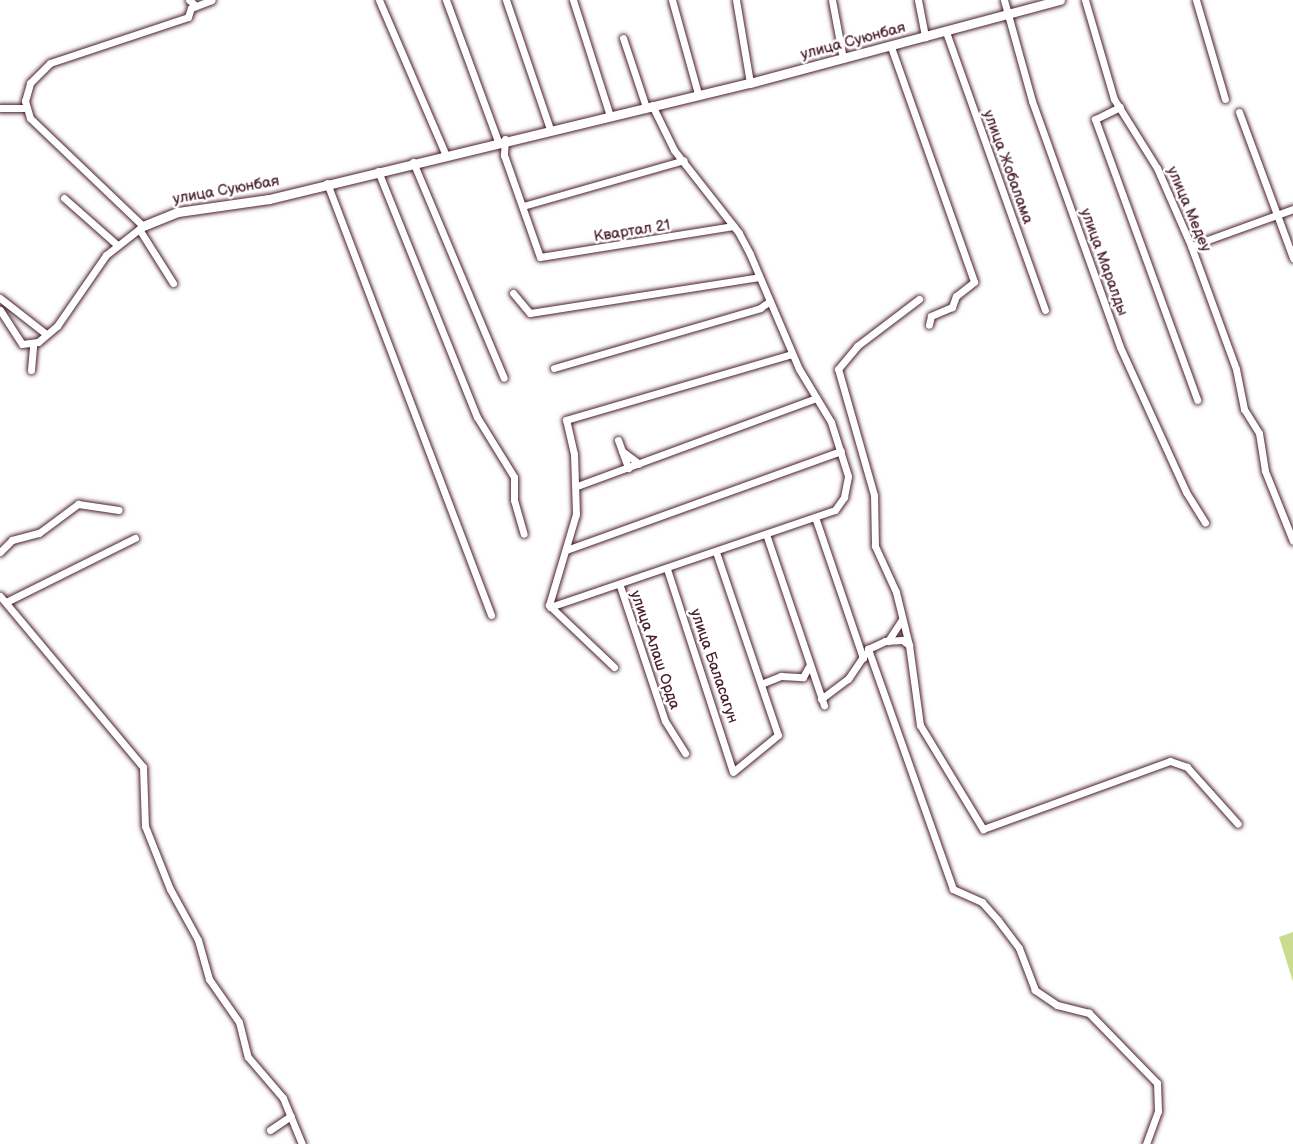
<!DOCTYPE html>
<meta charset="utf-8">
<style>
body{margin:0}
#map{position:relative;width:1293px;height:1144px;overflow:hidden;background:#fff;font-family:"Balsamiq Sans",sans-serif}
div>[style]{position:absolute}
.green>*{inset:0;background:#cbdb8f}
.roads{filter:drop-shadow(0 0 2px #4a1f2b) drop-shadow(0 0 2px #4a1f2b)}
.street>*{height:7px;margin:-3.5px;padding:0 3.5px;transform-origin:3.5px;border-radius:3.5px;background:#fff}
.secondary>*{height:9px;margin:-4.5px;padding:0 4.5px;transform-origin:4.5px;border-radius:4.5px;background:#fff}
span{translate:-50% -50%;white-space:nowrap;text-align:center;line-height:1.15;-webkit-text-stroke:5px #fff;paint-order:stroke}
.street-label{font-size:15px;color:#4a1f2b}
</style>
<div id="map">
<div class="green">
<i style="clip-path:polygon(1293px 932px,1293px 982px,1279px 937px)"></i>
</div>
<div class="roads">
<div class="street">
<i style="left:189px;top:0;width:9px;rotate:41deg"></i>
<i style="left:379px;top:0;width:167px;rotate:66.7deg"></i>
<i style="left:446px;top:0;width:150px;rotate:69.8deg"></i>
<i style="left:506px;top:0;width:136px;rotate:71.2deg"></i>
<i style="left:573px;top:0;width:122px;rotate:72.3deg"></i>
<i style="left:672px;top:0;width:98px;rotate:74.5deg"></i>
<i style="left:736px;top:0;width:84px;rotate:80.4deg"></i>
<i style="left:832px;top:0;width:60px;rotate:79.4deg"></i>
<i style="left:918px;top:0;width:38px;rotate:79deg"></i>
<i style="left:1004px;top:0;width:105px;rotate:74.5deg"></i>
<i style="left:1032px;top:101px;width:261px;rotate:70.3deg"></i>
<i style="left:1120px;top:347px;width:159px;rotate:65.5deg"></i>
<i style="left:1186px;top:492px;width:36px;rotate:58deg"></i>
<i style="left:1085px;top:0;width:103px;rotate:73.7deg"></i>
<i style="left:1114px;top:99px;width:81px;rotate:58.1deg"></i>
<i style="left:1157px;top:168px;width:85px;rotate:66.4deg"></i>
<i style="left:1191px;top:246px;width:131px;rotate:69.9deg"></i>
<i style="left:1236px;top:369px;width:41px;rotate:78.7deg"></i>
<i style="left:1244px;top:409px;width:28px;rotate:58deg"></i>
<i style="left:1259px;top:433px;width:38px;rotate:81deg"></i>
<i style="left:1265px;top:471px;width:75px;rotate:68.2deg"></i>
<i style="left:1196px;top:0;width:103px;rotate:73.7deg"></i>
<i style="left:946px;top:32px;width:295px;rotate:70.4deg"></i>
<i style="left:623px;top:38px;width:73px;rotate:71.6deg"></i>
<i style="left:891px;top:47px;width:249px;rotate:70.5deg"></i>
<i style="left:974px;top:282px;width:23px;rotate:142deg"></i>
<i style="left:956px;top:296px;width:12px;rotate:110deg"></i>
<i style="left:952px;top:307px;width:23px;rotate:157deg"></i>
<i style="left:931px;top:316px;width:9px;rotate:103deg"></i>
<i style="left:1120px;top:107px;width:28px;rotate:154deg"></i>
<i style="left:1095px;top:119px;width:299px;rotate:70deg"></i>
<i style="left:0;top:108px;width:25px"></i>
<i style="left:1239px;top:112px;width:156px;rotate:69.7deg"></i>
<i style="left:505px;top:139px;width:16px;rotate:94deg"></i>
<i style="left:504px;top:155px;width:108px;rotate:70.6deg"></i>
<i style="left:540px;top:257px;width:196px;rotate:-9.1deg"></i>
<i style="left:413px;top:162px;width:234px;rotate:67.2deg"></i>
<i style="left:378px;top:171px;width:265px;rotate:68.1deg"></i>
<i style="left:477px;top:417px;width:70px;rotate:58.3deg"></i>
<i style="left:514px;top:477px;width:23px;rotate:90deg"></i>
<i style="left:514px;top:500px;width:35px;rotate:74deg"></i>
<i style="left:327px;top:183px;width:462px;rotate:69.2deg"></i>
<i style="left:64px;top:198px;width:69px;rotate:41.5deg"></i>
<i style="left:523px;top:206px;width:167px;rotate:-15.9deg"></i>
<i style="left:139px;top:229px;width:64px;rotate:57.8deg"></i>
<i style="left:1191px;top:246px;width:109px;rotate:-19.9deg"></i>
<i style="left:513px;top:293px;width:26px;rotate:50deg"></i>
<i style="left:530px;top:313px;width:232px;rotate:-8.9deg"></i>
<i style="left:0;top:298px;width:58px;rotate:38deg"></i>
<i style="left:0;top:310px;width:40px;rotate:57.1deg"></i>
<i style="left:22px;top:344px;width:16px;rotate:-7deg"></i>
<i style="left:38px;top:342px;width:25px;rotate:-40deg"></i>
<i style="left:57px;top:326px;width:86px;rotate:-55.4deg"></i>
<i style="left:106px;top:255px;width:47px;rotate:-38.1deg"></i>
<i style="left:143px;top:226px;width:156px;rotate:-136.3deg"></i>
<i style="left:30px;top:118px;width:18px;rotate:-106deg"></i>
<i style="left:25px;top:101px;width:19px;rotate:-74deg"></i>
<i style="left:30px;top:83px;width:28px;rotate:-45deg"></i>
<i style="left:50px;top:63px;width:145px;rotate:-18.4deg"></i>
<i style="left:188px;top:17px;width:9px;rotate:-72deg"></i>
<i style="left:191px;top:8px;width:22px;rotate:-21deg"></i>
<i style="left:554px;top:368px;width:215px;rotate:-16.2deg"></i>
<i style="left:760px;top:308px;width:12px;rotate:-35deg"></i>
<i style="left:31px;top:370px;width:25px;rotate:-85deg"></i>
<i style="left:618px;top:440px;width:30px;rotate:70deg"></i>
<i style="left:622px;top:451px;width:21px;rotate:37deg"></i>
<i style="left:577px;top:486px;width:255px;rotate:-20.2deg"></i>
<i style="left:815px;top:517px;width:149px;rotate:71.2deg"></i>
<i style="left:766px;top:534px;width:181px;rotate:71.3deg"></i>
<i style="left:566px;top:550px;width:292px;rotate:-19.8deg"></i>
<i style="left:0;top:552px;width:17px;rotate:-45deg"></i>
<i style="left:12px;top:540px;width:28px;rotate:-15deg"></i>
<i style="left:39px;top:533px;width:49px;rotate:-36.6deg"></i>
<i style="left:78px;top:504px;width:41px;rotate:8.3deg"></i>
<i style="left:716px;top:552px;width:193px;rotate:71.3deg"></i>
<i style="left:778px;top:735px;width:58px;rotate:140.6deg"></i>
<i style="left:667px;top:569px;width:213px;rotate:72deg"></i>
<i style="left:620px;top:586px;width:142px;rotate:71.6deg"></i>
<i style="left:665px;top:721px;width:38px;rotate:58deg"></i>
<i style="left:0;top:596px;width:223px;rotate:50.1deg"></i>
<i style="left:143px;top:767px;width:59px;rotate:88.1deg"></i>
<i style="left:145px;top:826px;width:68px;rotate:68.4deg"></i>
<i style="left:170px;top:889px;width:58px;rotate:61.2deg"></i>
<i style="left:198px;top:940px;width:41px;rotate:74.2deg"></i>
<i style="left:209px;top:979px;width:52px;rotate:55.1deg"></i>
<i style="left:239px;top:1022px;width:36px;rotate:76deg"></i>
<i style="left:248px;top:1057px;width:54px;rotate:49.5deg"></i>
<i style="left:283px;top:1098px;width:50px;rotate:67.6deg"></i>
<i style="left:6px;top:602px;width:144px;rotate:-26.4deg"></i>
<i style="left:550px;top:607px;width:301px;rotate:-18.8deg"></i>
<i style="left:835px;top:510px;width:16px;rotate:-55deg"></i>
<i style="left:844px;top:497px;width:21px;rotate:-79deg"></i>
<i style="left:848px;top:476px;width:57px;rotate:-107.5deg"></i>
<i style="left:831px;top:422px;width:62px;rotate:-121.1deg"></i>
<i style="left:799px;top:369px;width:125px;rotate:-113.1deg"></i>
<i style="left:750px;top:254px;width:24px;rotate:-118deg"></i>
<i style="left:739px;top:233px;width:105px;rotate:-128.1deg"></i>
<i style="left:674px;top:150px;width:50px;rotate:-116.1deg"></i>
<i style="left:888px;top:641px;width:24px;rotate:-57deg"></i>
<i style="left:909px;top:645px;width:55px;rotate:-103.8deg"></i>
<i style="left:896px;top:592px;width:51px;rotate:-114.5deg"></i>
<i style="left:875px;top:546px;width:51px;rotate:-91.1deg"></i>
<i style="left:874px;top:495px;width:131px;rotate:-105.9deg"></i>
<i style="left:838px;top:369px;width:30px;rotate:-50deg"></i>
<i style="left:857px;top:346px;width:78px;rotate:-37.2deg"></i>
<i style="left:614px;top:667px;width:90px;rotate:-136.4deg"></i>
<i style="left:549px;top:605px;width:95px;rotate:-73.5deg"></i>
<i style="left:576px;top:514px;width:60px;rotate:-91.9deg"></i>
<i style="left:574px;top:454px;width:35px;rotate:-103deg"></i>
<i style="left:566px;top:420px;width:235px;rotate:-16.3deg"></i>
<i style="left:761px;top:684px;width:22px;rotate:-22deg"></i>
<i style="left:781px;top:676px;width:22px;rotate:3deg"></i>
<i style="left:803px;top:677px;width:13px;rotate:-61deg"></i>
<i style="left:821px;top:699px;width:34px;rotate:-37deg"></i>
<i style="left:848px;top:679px;width:30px;rotate:-56deg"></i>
<i style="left:270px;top:1130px;width:25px;rotate:-34deg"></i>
<i style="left:1146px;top:1144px;width:35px;rotate:-70deg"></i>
<i style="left:1158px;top:1111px;width:28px;rotate:-92deg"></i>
<i style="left:1157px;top:1083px;width:98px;rotate:-134.2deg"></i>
<i style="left:1089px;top:1013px;width:33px;rotate:-166deg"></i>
<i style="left:1057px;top:1005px;width:27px;rotate:-146deg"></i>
<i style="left:1035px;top:990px;width:45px;rotate:-110.9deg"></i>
<i style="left:1019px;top:948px;width:35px;rotate:-127deg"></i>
<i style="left:998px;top:920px;width:24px;rotate:-132deg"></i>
<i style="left:982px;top:902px;width:32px;rotate:-156deg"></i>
<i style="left:953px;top:889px;width:255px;rotate:-109.5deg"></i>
<i style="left:868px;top:649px;width:19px;rotate:-25deg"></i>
<i style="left:885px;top:641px;width:17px;rotate:-3deg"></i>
<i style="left:902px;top:640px;width:9px;rotate:36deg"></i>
<i style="left:909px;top:645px;width:81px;rotate:82.2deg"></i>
<i style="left:920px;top:725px;width:122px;rotate:58.8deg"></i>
<i style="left:983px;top:829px;width:199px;rotate:-20deg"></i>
<i style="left:1170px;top:761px;width:18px;rotate:19deg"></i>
<i style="left:1187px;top:767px;width:76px;rotate:48.2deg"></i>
</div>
<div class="secondary">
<i style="left:143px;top:226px;width:38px;rotate:-22deg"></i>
<i style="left:178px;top:212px;width:92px;rotate:-8.1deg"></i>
<i style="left:269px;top:199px;width:495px;rotate:-13.6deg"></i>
<i style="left:750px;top:83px;width:321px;rotate:-15deg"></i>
</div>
</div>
<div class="street-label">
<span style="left:853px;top:41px;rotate:-15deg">улица Суюнбая</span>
<span style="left:1008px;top:167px;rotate:70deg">улица Жобалама</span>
<span style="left:226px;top:190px;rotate:-10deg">улица Суюнбая</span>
<span style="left:1189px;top:209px;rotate:67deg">улица Медеу</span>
<span style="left:632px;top:231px;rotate:-9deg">Квартал 21</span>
<span style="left:1104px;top:262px;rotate:70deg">улица Маралды</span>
<span style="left:655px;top:650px;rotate:71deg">улица Алаш Орда</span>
<span style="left:714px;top:666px;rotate:71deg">улица Баласагун</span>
</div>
</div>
